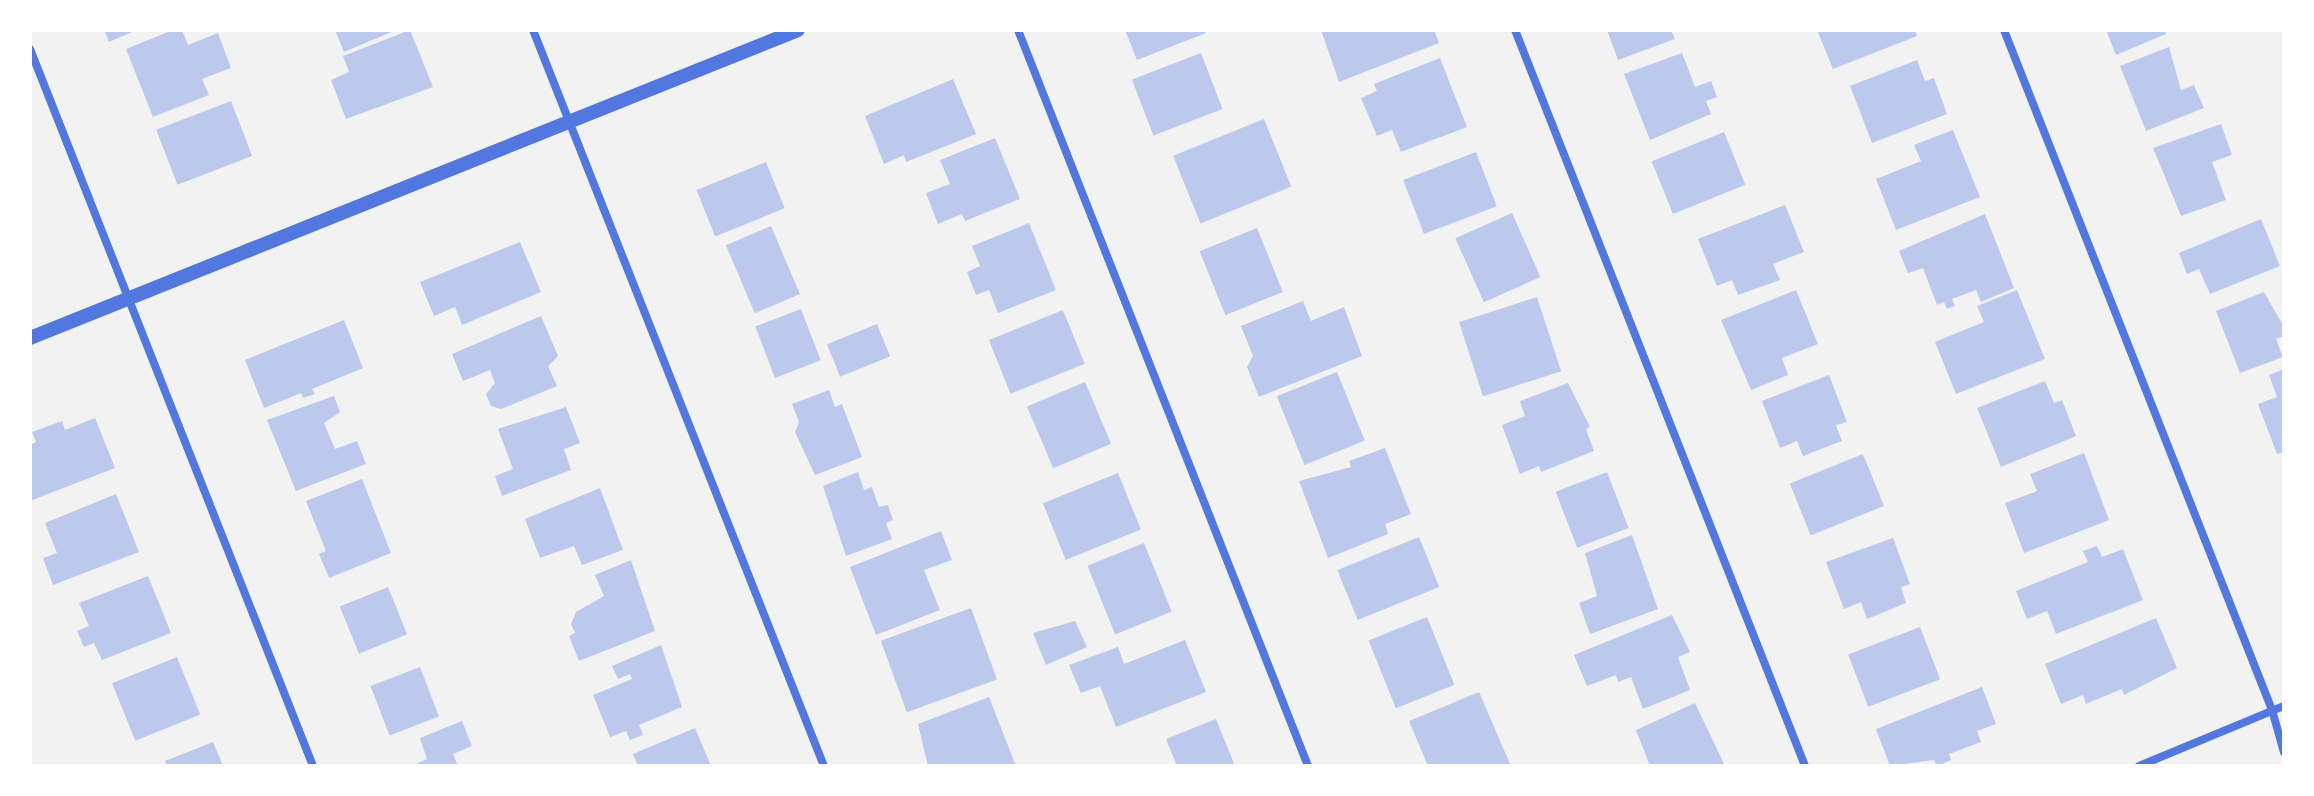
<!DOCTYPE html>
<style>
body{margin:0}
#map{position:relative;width:2314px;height:796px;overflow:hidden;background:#f2f2f2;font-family:"Golos Text",sans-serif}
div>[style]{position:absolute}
.building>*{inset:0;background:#bdc9ec;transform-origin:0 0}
.minor>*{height:8px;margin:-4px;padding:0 4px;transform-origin:4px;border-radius:4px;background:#5277de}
.tertiary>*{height:14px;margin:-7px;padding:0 7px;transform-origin:7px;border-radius:7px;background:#5277de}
span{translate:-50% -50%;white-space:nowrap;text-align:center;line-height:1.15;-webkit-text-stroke:7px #fff;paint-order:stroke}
.frame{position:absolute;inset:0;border:32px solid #fff;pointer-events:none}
</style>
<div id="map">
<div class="building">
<i style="clip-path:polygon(104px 30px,137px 30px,109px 42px)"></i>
<i style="clip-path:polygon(173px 30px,182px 30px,188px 45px,218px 33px,231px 68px,202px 79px,209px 95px,153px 117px,126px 49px)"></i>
<i style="clip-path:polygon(335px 30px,396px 30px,344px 52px)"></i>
<i style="clip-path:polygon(410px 30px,433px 87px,346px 119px,331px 80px,349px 72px,343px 56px)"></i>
<i style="clip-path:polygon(1125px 30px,1204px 30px,1206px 33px,1137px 60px)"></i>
<i style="clip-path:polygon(1321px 30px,1434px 30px,1439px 43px,1339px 82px)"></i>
<i style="clip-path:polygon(1607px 30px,1671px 30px,1675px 39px,1618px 60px)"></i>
<i style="clip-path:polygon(1817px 30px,1915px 30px,1917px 36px,1833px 69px)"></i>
<i style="clip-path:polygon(2106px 30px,2165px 30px,2166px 34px,2116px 55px)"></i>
<i style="clip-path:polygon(2169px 47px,2181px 90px,2194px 85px,2204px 108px,2146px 131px,2120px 66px)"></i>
<i style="left:1201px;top:53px;width:60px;height:74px;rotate:69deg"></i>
<i style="clip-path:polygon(1682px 53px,1695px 87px,1711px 81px,1717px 97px,1706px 101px,1711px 114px,1650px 140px,1624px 74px)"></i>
<i style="clip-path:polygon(1440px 58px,1467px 127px,1401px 152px,1392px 130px,1377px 136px,1361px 98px,1377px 91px,1374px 84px)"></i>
<i style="clip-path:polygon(1917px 60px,1925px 81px,1934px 78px,1947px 114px,1872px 143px,1850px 86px)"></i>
<i style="clip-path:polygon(953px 79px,976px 134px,906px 162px,904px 155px,884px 164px,865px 116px)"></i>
<i style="left:231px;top:101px;width:59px;height:80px;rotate:69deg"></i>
<i style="left:1264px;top:119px;width:73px;height:98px;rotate:68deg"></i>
<i style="clip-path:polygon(2221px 124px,2232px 155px,2212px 162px,2226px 200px,2181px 216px,2153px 148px)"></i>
<i style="clip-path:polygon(1953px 130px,1980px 197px,1896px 230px,1876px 179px,1921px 161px,1914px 145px)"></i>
<i style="left:1724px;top:132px;width:57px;height:78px;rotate:68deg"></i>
<i style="clip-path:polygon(995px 138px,1020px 199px,965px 221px,962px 214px,938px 224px,926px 193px,950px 184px,940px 160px)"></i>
<i style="left:1476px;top:152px;width:58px;height:78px;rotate:69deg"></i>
<i style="left:766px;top:162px;width:50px;height:75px;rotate:68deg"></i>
<i style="clip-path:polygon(1785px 205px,1804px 252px,1773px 264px,1780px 280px,1738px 295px,1732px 280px,1717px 286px,1698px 239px)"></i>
<i style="left:1512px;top:213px;width:70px;height:62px;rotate:66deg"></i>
<i style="clip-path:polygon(1985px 214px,2014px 288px,1981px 302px,1976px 290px,1952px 299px,1955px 306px,1947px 309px,1944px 302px,1937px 305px,1923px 268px,1908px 273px,1899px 251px)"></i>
<i style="clip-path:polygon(2261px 219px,2280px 266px,2210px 294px,2199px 269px,2187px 274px,2179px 253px)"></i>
<i style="clip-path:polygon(1029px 223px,1056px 290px,998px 313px,989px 290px,976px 295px,967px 272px,980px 266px,972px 246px)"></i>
<i style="left:771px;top:226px;width:74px;height:49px;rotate:67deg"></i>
<i style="left:1257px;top:228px;width:69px;height:62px;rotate:68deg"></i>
<i style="clip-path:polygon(520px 242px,541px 292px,462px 325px,455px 307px,434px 316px,420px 282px)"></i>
<i style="clip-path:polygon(1796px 290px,1818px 344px,1782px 358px,1788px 375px,1751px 390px,1721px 320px)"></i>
<i style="clip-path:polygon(2017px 290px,2045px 359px,1956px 394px,1935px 342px,1984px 322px,1977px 306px)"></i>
<i style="clip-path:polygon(2264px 292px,2284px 327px,2284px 336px,2276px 339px,2283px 357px,2240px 373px,2216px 311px)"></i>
<i style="left:1537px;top:297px;width:78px;height:82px;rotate:72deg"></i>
<i style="clip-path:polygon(1303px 301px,1311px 321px,1344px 307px,1362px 356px,1259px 397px,1247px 367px,1253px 356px,1241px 326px)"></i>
<i style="left:801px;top:309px;width:55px;height:49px;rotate:69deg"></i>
<i style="left:1063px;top:310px;width:58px;height:80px;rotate:68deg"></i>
<i style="clip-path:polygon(541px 316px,558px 356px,548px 366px,557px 386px,501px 409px,491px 406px,486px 394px,495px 383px,490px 370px,463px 381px,452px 354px)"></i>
<i style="clip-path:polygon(344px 320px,363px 368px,312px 389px,315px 394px,303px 398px,301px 393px,264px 408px,245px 360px)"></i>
<i style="left:877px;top:324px;width:35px;height:54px;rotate:68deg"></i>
<i style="clip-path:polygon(2284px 369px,2284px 452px,2277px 454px,2258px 404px,2277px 397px,2269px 375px)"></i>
<i style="left:1337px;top:372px;width:74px;height:65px;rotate:68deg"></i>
<i style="clip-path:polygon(1829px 375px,1847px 422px,1836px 425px,1842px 441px,1803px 456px,1797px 441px,1780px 448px,1762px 401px)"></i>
<i style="clip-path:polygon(2045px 381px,2054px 403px,2062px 400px,2076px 436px,2001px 467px,1977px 408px)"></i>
<i style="left:1085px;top:382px;width:67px;height:63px;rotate:67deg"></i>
<i style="clip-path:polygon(1568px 383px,1590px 427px,1586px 429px,1594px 451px,1541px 472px,1539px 466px,1520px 474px,1502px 425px,1525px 416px,1520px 401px)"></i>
<i style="clip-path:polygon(829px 390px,835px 407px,842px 404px,862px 457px,815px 475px,795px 432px,799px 422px,792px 404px)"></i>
<i style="clip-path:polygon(334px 396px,340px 412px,324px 423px,335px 449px,357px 441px,366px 464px,296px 491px,267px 420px)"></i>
<i style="clip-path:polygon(566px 407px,580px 443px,564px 449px,571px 470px,502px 496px,495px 476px,513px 469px,498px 429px)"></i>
<i style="clip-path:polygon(95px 418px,115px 468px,30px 501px,30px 445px,36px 442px,32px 432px,62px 421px,65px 430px)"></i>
<i style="clip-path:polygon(1385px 448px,1411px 514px,1385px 524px,1388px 534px,1328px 558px,1299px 481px,1351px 467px,1349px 461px)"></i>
<i style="clip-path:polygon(2084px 453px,2109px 520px,2024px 553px,2005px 503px,2037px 491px,2030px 474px)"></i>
<i style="left:1863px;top:454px;width:56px;height:79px;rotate:68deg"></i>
<i style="clip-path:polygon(858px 472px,864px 490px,872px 487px,879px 507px,888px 505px,893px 520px,886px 523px,892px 539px,846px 556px,823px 486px)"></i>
<i style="left:1607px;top:472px;width:60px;height:55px;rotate:69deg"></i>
<i style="left:1118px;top:473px;width:61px;height:81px;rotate:68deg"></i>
<i style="clip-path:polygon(362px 479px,391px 553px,329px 578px,319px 554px,326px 551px,306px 501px)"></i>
<i style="clip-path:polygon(600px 488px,623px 550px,582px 565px,574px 546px,540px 558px,525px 519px)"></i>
<i style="clip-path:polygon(116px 494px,139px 552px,53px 585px,43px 558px,57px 553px,45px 523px)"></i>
<i style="clip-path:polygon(941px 531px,952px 560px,924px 570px,940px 610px,876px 635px,850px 567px)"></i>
<i style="clip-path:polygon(1632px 535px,1658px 609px,1590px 634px,1579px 603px,1597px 596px,1585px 553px)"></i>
<i style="left:1419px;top:537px;width:54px;height:88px;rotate:68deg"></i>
<i style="clip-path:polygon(1893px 538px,1910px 584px,1901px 587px,1906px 603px,1867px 619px,1861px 602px,1844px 609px,1826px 562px)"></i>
<i style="left:1144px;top:543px;width:74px;height:61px;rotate:68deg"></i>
<i style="clip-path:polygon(2097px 546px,2102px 557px,2123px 549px,2143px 600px,2056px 634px,2047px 611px,2027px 619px,2016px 591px,2088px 562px,2083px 551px)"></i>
<i style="clip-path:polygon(631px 560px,655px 631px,579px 661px,569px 636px,575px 633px,571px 624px,576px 612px,604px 596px,595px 575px)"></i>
<i style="clip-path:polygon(148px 576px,171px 633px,102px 660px,94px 643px,84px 647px,77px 631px,89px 626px,79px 603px)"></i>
<i style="left:388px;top:587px;width:51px;height:52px;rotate:68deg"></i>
<i style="left:971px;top:608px;width:76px;height:96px;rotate:70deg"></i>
<i style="clip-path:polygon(1672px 615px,1690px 652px,1678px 657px,1690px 690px,1643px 709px,1631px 677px,1618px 682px,1616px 675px,1587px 686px,1574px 655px)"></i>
<i style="left:1427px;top:617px;width:73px;height:63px;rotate:68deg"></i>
<i style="clip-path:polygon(2156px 618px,2177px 668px,2124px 695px,2122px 689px,2086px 704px,2083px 695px,2061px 704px,2045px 664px)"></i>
<i style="clip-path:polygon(1075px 621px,1087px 647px,1046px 665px,1033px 633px)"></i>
<i style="left:1920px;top:627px;width:56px;height:77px;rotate:69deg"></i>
<i style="clip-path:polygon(1185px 640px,1206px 692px,1116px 727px,1100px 686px,1081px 693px,1069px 665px,1118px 647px,1124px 664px)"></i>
<i style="clip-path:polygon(661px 645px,682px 707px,639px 725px,643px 735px,630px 740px,626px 731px,610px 737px,593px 695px,632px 679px,630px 674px,618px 679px,612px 666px)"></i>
<i style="left:177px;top:657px;width:62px;height:70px;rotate:68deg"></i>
<i style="left:420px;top:667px;width:53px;height:53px;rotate:69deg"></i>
<i style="clip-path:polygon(1982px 687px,1996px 724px,1977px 731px,1981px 742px,1949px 754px,1951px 760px,1937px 766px,1934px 760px,1890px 766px,1876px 729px)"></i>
<i style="clip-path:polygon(1479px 692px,1510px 764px,1428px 766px,1409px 721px)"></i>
<i style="clip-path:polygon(989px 697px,1016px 766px,928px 766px,918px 724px)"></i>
<i style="clip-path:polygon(1695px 703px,1725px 766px,1650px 766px,1636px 730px)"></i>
<i style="clip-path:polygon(1216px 719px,1235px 766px,1177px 766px,1166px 739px)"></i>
<i style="clip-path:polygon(462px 721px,472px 746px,453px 754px,458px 766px,411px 766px,427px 759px,420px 738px)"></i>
<i style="clip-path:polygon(695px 728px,711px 766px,638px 766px,633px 754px)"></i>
<i style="clip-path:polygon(213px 742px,223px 766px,167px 766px,165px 761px)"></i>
</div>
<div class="minor">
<i style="left:533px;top:30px;width:791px;rotate:68.43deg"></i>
<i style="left:1018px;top:30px;width:791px;rotate:68.49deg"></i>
<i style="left:1515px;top:30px;width:791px;rotate:68.49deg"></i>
<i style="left:2004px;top:30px;width:731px;rotate:68.49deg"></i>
<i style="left:2272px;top:710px;width:44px;rotate:74.1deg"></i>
<i style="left:30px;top:49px;width:771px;rotate:68.46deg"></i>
<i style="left:2139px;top:766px;width:157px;rotate:-22.5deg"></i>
</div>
<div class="tertiary">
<i style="left:30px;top:338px;width:827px;rotate:-21.85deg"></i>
</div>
<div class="frame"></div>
</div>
